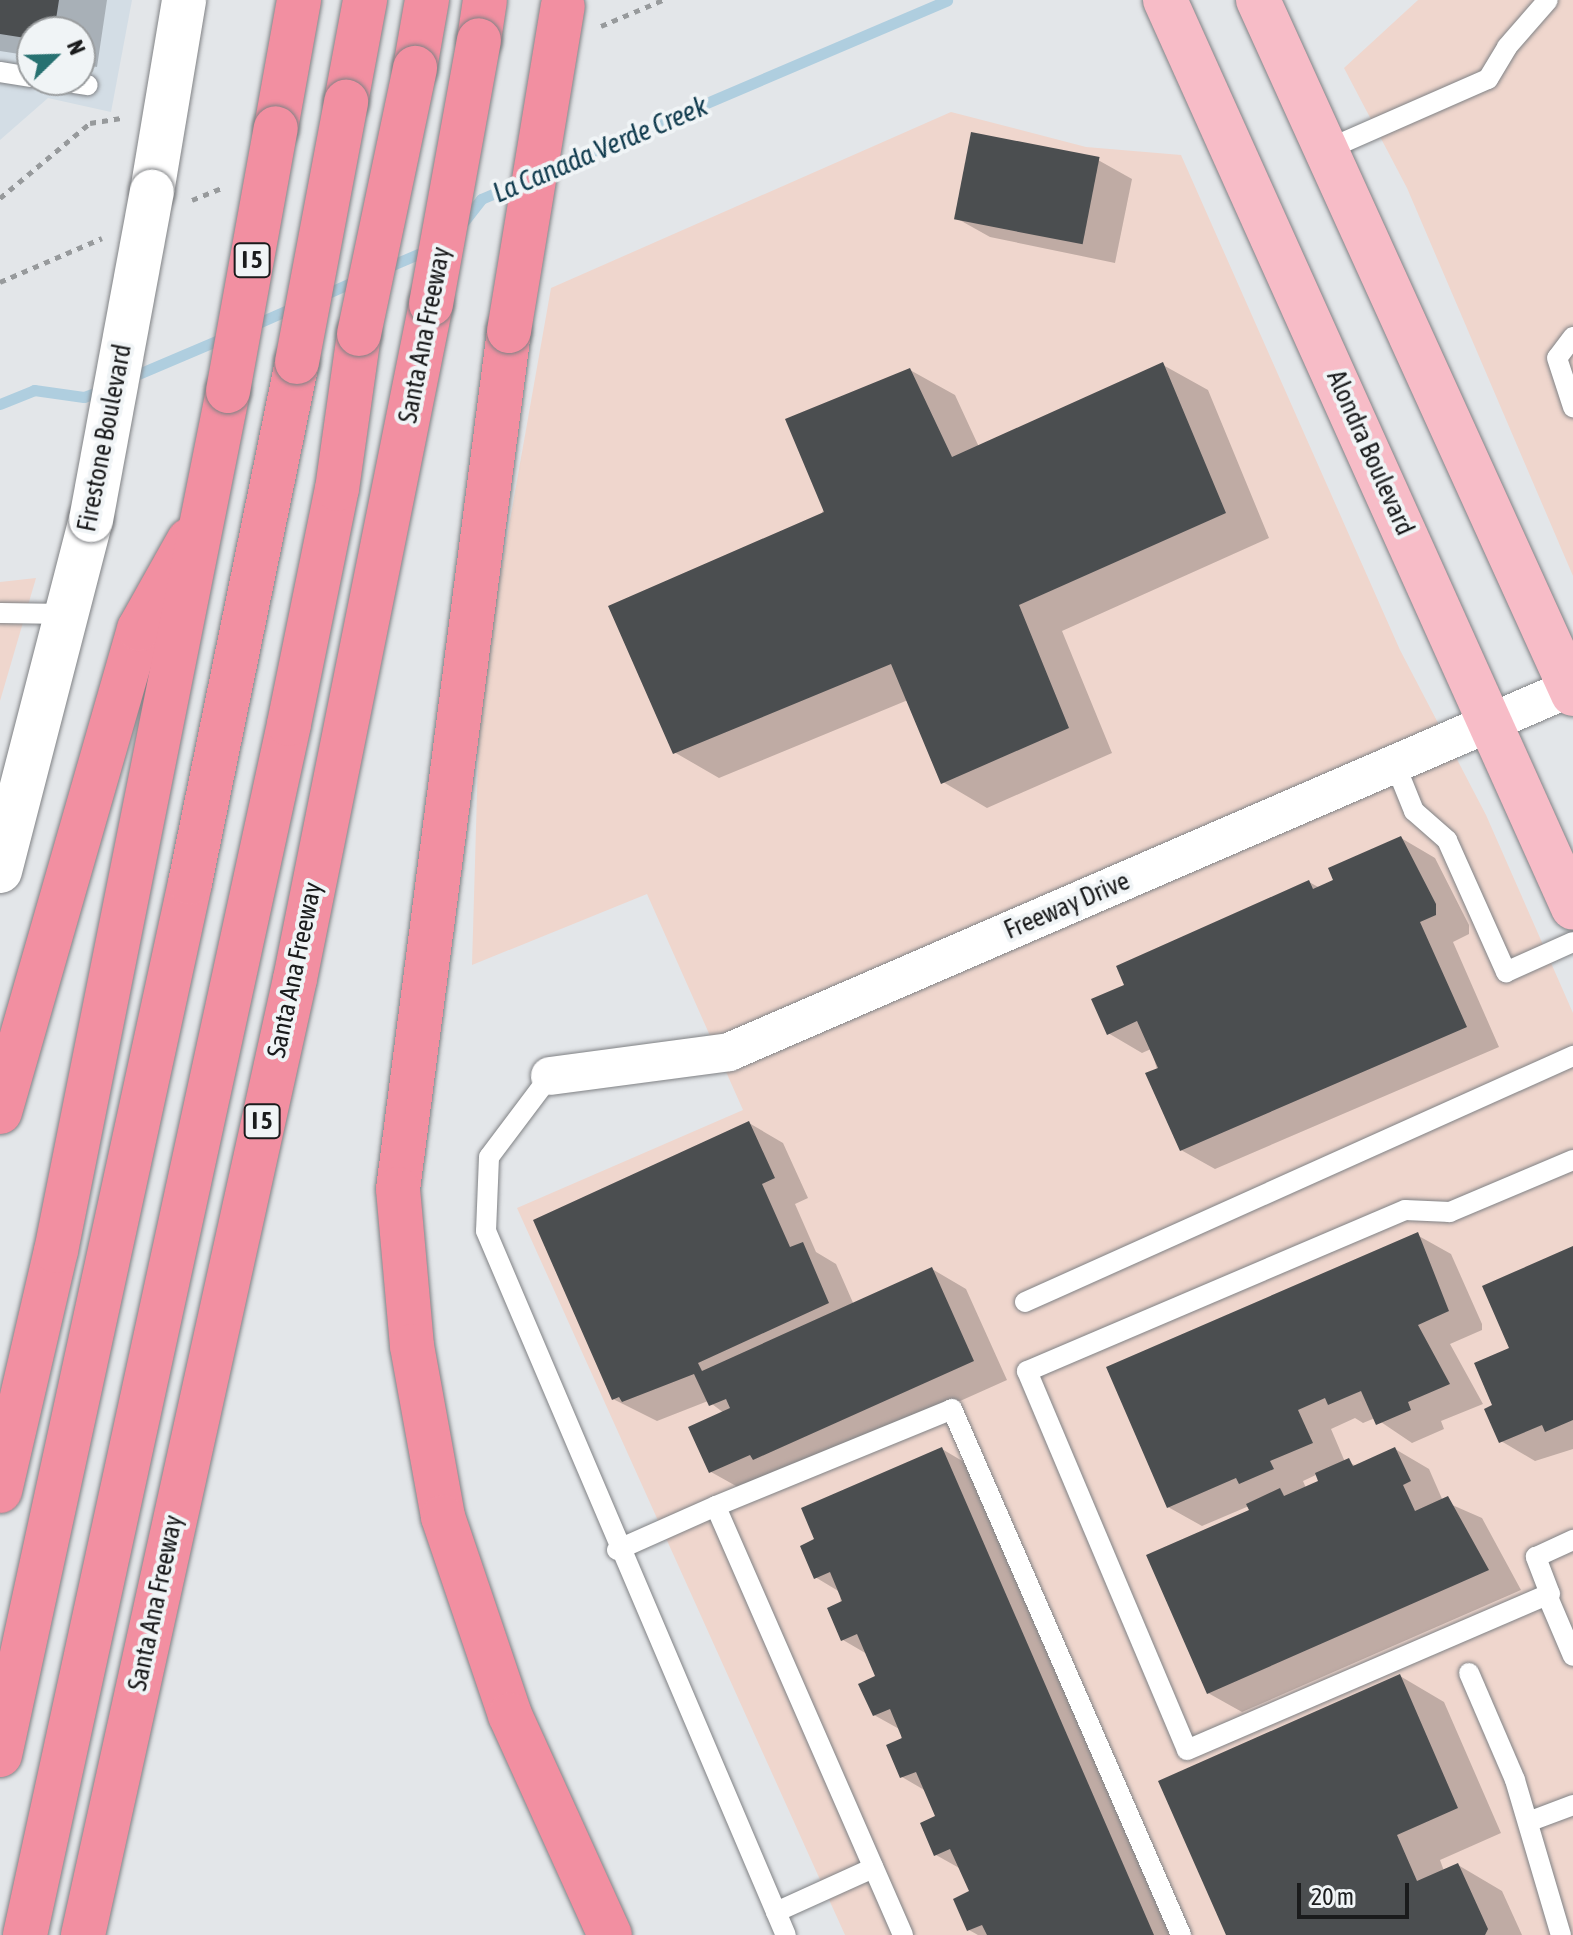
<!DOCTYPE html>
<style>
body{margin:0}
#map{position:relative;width:1573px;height:1935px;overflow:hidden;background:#e3e6e9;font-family:"Asap Condensed",sans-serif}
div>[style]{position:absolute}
.built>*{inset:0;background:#d3dde5}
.industrial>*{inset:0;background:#efd6cd}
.shadow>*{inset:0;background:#0003}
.stream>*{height:11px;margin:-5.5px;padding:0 5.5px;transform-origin:5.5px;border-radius:5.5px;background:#afcedf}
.building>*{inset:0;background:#4b4e50;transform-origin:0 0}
.path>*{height:5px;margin-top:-2.5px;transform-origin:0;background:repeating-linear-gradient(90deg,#979a9c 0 6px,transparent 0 12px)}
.roads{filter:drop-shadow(0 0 2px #808285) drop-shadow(0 0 2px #808285)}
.service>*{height:20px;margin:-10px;padding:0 10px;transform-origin:10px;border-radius:10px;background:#fff}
.minor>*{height:38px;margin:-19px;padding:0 19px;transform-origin:19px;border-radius:19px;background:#fff}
.tertiary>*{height:44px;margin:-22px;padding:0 22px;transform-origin:22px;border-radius:22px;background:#fff}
.primary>*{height:44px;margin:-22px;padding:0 22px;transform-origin:22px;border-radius:22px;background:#f7bcc7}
.motorway>*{height:44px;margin:-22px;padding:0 22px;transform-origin:22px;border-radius:22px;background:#f28fa1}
.bridges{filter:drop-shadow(0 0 2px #808285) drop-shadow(0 0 2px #808285)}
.tertiary-bridge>*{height:44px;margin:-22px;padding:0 22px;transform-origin:22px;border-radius:22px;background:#fff}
.motorway-bridge>*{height:44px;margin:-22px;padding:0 22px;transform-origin:22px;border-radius:22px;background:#f28fa1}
span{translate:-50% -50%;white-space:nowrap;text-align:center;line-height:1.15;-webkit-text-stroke:8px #f0f4f6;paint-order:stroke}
.shield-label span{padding:2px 6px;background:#f0f4f6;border:2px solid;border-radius:6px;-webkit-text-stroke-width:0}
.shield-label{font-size:24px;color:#1a1b1c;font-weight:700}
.street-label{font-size:26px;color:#1a1b1c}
.water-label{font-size:28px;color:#0f3a4d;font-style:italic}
.north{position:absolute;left:16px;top:16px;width:80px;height:80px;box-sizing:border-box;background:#f0f4f6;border:2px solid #9a9d9f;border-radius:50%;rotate:67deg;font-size:22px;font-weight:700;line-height:32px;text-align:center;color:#1a1b1c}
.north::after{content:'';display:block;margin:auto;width:28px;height:36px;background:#277171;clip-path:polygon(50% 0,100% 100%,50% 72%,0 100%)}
.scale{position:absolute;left:1297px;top:1883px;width:112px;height:36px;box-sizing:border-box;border:4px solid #1a1b1c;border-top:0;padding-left:10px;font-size:24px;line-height:28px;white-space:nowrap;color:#1a1b1c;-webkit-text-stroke:6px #f0f4f6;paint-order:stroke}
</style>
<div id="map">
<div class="built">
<i style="clip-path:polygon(evenodd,0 0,132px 0,111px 112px,48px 98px,0 140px,0 0,32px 32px,80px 32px,80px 80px,32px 80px,32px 32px)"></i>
</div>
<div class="industrial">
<i style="clip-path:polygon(1418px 0,1573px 0,1573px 576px,1407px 188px,1344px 68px)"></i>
<i style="clip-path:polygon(951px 112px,1086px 147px,1181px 155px,1400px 650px,1486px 815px,1573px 1013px,1573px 1935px,845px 1935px,517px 1208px,743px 1110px,647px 894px,472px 965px,480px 690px,551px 288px)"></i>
<i style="clip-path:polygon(36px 578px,0 701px,0 582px)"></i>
</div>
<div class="shadow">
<i style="clip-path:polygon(0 0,107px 0,97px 67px,80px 64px,80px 32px,32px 32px,32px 56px,0 51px)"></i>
<i style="clip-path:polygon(1098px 160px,1132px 179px,1115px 263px,990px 237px,956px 218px)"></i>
<i style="clip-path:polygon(1163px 365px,1208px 390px,1269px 538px,1062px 631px,1112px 753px,987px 808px,943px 782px,908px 700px,719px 778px,674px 752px,910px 370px,955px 395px,979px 447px)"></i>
<i style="clip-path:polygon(1401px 838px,1435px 858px,1469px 925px,1469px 934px,1453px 942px,1499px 1047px,1215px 1169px,1181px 1150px,1151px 1049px,1142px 1053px,1108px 1033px,1126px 986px,1309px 882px,1320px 888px)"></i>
<i style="clip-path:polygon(749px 1123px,783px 1143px,808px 1198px,795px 1204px,816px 1252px,836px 1264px,854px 1305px,932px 1269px,966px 1289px,1007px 1380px,788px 1478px,745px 1491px,711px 1472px,724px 1413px,708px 1401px,657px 1421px,613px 1399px)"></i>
<i style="clip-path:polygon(evenodd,1417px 1235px,1451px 1254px,1482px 1324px,1482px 1330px,1450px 1344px,1483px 1404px,1441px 1421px,1444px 1429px,1412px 1443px,1375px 1418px,1363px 1423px,1355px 1418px,1331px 1429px,1345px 1462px,1358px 1466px,1395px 1449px,1429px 1469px,1443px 1501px,1482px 1518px,1521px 1590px,1242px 1712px,1208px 1693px,1252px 1511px,1249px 1506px,1202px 1526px,1168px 1507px,1417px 1235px,1318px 1474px,1321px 1482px,1306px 1488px,1303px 1481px,1318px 1474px)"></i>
<i style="clip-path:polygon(1573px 1248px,1573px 1449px,1535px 1461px,1501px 1441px,1495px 1406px,1511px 1349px)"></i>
<i style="clip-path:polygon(942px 1449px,986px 1475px,1186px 1935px,978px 1935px,969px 1930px,971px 1892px,961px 1869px,936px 1855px,938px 1817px,926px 1791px,902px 1777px,901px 1730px,874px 1715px,878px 1677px,867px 1654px,843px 1640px,840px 1592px,815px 1577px,817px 1540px)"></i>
<i style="clip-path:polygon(1400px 1676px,1444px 1702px,1501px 1833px,1440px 1860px,1444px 1871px,1458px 1865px,1502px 1891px,1522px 1935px,1228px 1935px)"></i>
</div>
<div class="stream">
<i style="left:547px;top:171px;width:435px;rotate:-23.1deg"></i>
<i style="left:461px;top:225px;width:33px;rotate:-52deg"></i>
<i style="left:481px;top:199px;width:47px;rotate:-22.7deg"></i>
<i style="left:383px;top:269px;width:51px;rotate:-23.1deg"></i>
<i style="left:321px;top:296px;width:43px;rotate:-23.6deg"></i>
<i style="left:251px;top:326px;width:50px;rotate:-23.5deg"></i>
<i style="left:129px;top:378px;width:108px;rotate:-23deg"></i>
<i style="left:0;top:404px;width:37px;rotate:-22deg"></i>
<i style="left:34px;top:390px;width:50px;rotate:8deg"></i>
<i style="left:84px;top:397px;width:20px;rotate:-20deg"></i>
</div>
<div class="building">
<i style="clip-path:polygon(0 0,59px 0,54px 32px,32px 32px,32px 39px,0 34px)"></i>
<i style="left:971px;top:132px;width:131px;height:89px;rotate:11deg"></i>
<i style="clip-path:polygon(1163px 362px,1226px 513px,1019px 605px,1069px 728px,941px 784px,891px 664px,673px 754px,608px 606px,824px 512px,785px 419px,910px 368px,952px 457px)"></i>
<i style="clip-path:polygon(1401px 836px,1436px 904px,1436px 915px,1420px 922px,1467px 1027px,1180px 1151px,1145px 1073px,1158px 1068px,1137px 1021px,1107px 1035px,1091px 999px,1124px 985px,1116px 966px,1309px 880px,1313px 889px,1333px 880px,1328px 868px)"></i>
<i style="clip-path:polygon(749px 1121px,775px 1178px,762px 1184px,790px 1247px,803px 1242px,829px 1303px,698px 1363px,702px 1371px,932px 1267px,974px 1361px,753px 1460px,750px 1455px,709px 1473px,688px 1427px,730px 1408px,726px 1399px,709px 1406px,694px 1374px,622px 1402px,619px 1397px,612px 1400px,533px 1220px)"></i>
<i style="clip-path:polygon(1418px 1232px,1449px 1311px,1418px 1325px,1450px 1384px,1408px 1402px,1411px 1410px,1376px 1425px,1361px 1391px,1328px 1405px,1325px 1398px,1298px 1410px,1313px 1443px,1270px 1461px,1274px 1469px,1239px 1484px,1236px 1478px,1167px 1508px,1106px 1367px)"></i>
<i style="clip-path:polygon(1573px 1246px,1573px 1420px,1545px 1432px,1542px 1425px,1499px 1443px,1484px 1409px,1492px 1405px,1474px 1363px,1509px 1348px,1482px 1286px)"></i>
<i style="clip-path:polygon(942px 1447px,1154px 1935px,987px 1935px,982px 1925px,967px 1931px,953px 1899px,969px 1891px,950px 1849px,934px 1856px,920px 1823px,935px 1816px,916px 1772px,900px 1778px,886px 1745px,902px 1738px,890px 1709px,873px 1716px,858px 1684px,875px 1676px,857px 1634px,841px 1641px,827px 1608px,842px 1601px,830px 1572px,814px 1579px,800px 1546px,814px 1539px,801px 1508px)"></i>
<i style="clip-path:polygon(1395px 1447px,1411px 1481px,1403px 1485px,1415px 1511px,1448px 1496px,1489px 1570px,1207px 1694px,1146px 1555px,1249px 1510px,1246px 1504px,1280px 1488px,1284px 1496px,1318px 1481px,1315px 1473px,1349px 1458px,1353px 1466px)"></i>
<i style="clip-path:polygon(1400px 1674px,1458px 1808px,1397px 1835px,1417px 1881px,1458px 1863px,1488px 1929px,1485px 1935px,1226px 1935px,1158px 1781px)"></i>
</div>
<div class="path">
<i style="left:601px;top:26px;width:67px;rotate:-22.8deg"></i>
<i style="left:0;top:198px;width:117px;rotate:-39.8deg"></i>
<i style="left:90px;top:123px;width:33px;rotate:-9deg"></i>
<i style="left:192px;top:200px;width:35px;rotate:-22deg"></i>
<i style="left:0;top:282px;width:111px;rotate:-23.3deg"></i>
</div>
<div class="roads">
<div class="service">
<i style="left:0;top:72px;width:32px;rotate:9deg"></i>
<i style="left:55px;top:80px;width:33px;rotate:9deg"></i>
<i style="left:1326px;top:150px;width:177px;rotate:-23.7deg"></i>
<i style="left:1488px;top:79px;width:37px;rotate:-59deg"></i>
<i style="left:1507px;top:47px;width:62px;rotate:-48.9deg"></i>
<i style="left:1573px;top:337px;width:26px;rotate:127deg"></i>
<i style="left:1557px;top:358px;width:52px;rotate:71.9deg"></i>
<i style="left:0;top:613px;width:67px;rotate:0.9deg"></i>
<i style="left:1395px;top:764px;width:51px;rotate:68deg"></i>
<i style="left:1414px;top:811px;width:44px;rotate:41.3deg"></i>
<i style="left:1447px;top:840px;width:145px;rotate:65.9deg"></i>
<i style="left:1506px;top:972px;width:73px;rotate:-24.1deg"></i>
<i style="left:550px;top:1076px;width:101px;rotate:127deg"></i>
<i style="left:489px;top:1157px;width:74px;rotate:92.3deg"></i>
<i style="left:486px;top:1231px;width:740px;rotate:66.93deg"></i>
<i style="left:776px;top:1912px;width:107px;rotate:-24.4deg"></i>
<i style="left:1573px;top:1160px;width:134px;rotate:157.1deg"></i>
<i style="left:1450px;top:1212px;width:45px;rotate:-177.5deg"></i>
<i style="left:1405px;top:1210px;width:411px;rotate:156.9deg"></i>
<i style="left:1027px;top:1371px;width:411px;rotate:67.1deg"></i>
<i style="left:1187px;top:1750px;width:395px;rotate:-23.3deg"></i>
<i style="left:1550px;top:1594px;width:40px;rotate:-111deg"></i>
<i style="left:1536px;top:1557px;width:41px;rotate:-24.7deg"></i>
<i style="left:1025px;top:1302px;width:601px;rotate:-24.18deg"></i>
<i style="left:617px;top:1550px;width:108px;rotate:-24deg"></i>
<i style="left:1547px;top:1595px;width:66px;rotate:66.9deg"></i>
<i style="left:1469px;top:1673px;width:116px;rotate:66.7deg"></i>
<i style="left:1515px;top:1780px;width:162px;rotate:73.5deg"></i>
<i style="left:1528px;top:1822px;width:48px;rotate:-20.7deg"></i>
<i style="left:776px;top:1912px;width:25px;rotate:67deg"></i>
<i style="left:903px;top:1935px;width:468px;rotate:-113.6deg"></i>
<i style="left:716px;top:1506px;width:255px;rotate:-22.3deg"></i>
<i style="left:952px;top:1409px;width:574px;rotate:66.47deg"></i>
</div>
<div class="minor">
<i style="left:550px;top:1076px;width:181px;rotate:-7.6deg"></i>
<i style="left:729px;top:1052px;width:916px;rotate:-23.4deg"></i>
</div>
<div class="tertiary">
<i style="left:152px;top:192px;width:195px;rotate:-80.5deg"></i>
<i style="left:0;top:871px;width:363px;rotate:-75.5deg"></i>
</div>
<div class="primary">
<i style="left:1165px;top:0;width:995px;rotate:65.8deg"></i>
<i style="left:1258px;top:0;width:762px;rotate:65.59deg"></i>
</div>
<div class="motorway">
<i style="left:479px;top:40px;width:40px;rotate:-81.5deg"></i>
<i style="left:415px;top:68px;width:69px;rotate:-80deg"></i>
<i style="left:346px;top:102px;width:104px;rotate:-79.4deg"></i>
<i style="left:276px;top:128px;width:130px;rotate:-79.8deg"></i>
<i style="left:509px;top:331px;width:865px;rotate:97.37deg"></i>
<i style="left:398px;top:1189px;width:158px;rotate:84.9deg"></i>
<i style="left:412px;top:1346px;width:174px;rotate:79.7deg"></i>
<i style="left:443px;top:1517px;width:209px;rotate:71.3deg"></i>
<i style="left:510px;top:1715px;width:242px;rotate:65.6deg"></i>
<i style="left:0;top:1112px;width:503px;rotate:-73.94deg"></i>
<i style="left:139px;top:629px;width:102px;rotate:-60.7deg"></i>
<i style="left:0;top:1491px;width:246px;rotate:-76.9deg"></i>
<i style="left:56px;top:1251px;width:877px;rotate:-78.69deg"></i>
<i style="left:0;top:1755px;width:892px;rotate:-77.71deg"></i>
<i style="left:190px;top:883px;width:532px;rotate:-78.39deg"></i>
<i style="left:25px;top:1935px;width:1239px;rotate:-77.7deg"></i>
<i style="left:289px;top:724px;width:240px;rotate:-78.5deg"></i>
<i style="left:337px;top:489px;width:157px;rotate:-81.9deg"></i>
<i style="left:83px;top:1935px;width:979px;rotate:-77.5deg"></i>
<i style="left:295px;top:979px;width:689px;rotate:-78.61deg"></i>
</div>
</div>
<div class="bridges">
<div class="tertiary-bridge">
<i style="left:91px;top:520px;width:334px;rotate:-79.5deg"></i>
</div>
<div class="motorway-bridge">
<i style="left:431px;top:304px;width:268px;rotate:-79.7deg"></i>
<i style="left:509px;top:331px;width:329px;rotate:-80.6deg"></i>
<i style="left:359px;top:334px;width:272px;rotate:-78.1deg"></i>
<i style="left:297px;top:362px;width:265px;rotate:-79.3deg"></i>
<i style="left:228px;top:391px;width:267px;rotate:-79.7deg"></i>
</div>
</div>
<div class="shield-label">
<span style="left:252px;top:260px">I 5</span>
<span style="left:262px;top:1121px">I 5</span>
</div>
<div class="street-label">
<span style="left:425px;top:335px;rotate:-79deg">Santa Ana Freeway</span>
<span style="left:105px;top:438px;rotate:-79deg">Firestone Boulevard</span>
<span style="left:1370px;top:453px;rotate:66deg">Alondra Boulevard</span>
<span style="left:1067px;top:906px;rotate:-23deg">Freeway Drive</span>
<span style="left:295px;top:970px;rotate:-78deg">Santa Ana Freeway</span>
<span style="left:156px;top:1603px;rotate:-78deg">Santa Ana Freeway</span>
</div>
<div class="water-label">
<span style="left:600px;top:149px;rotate:-23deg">La Canada Verde Creek</span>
</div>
<div class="north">N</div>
<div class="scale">20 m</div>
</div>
